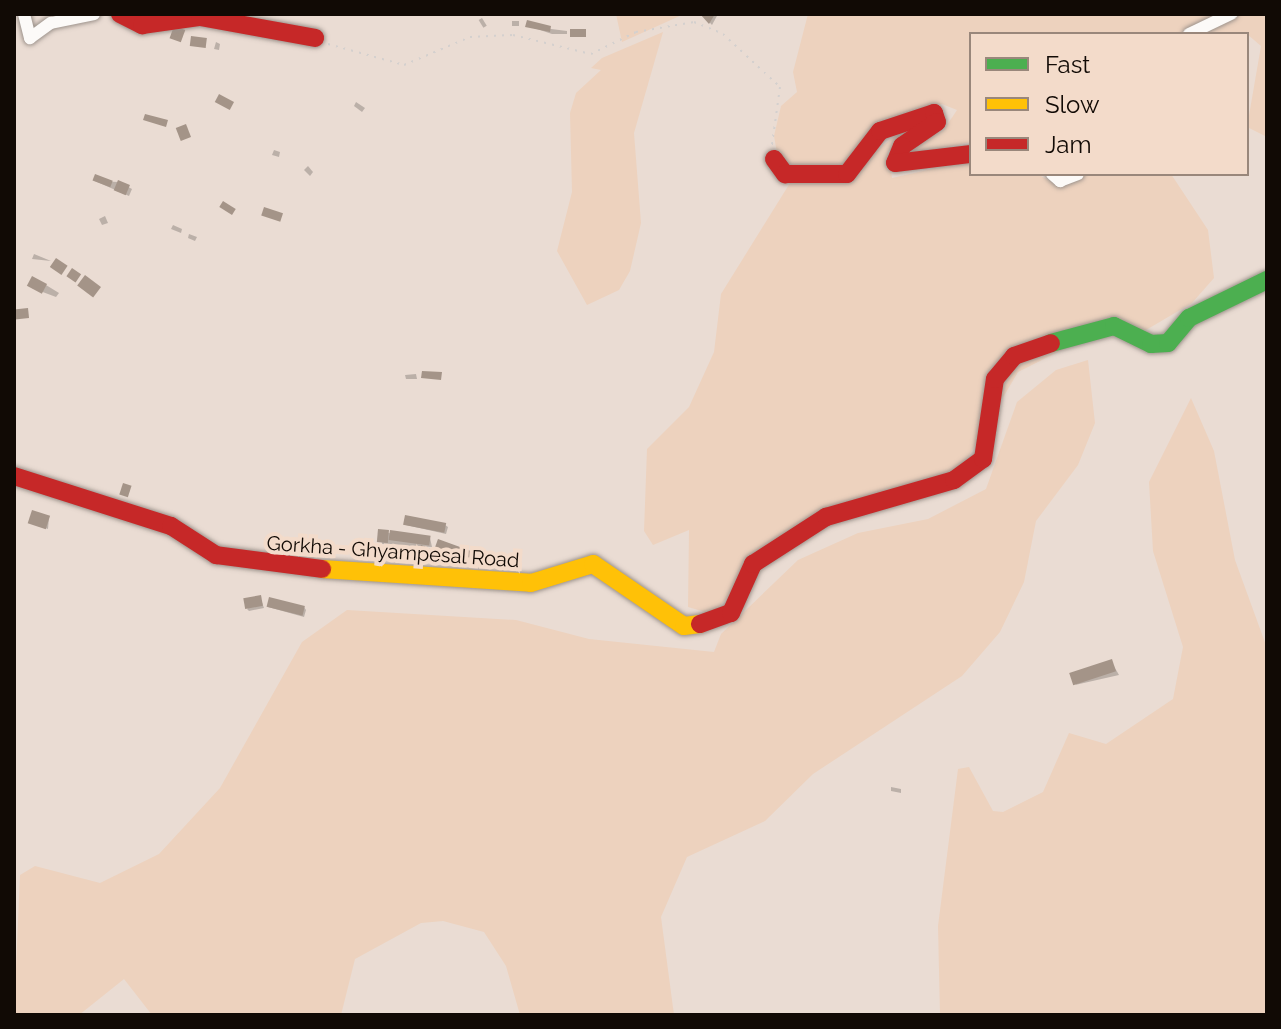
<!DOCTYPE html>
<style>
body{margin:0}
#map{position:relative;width:1281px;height:1029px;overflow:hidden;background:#eadcd3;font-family:Raleway,sans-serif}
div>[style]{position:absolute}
.green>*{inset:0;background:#edd2be}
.shadow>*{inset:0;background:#0003;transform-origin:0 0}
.building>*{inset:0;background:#a49488;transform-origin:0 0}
.path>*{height:2px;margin-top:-1px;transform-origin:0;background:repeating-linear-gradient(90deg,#d4d0ce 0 2px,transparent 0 8px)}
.roads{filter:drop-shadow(0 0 2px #9d938c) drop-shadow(0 0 2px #9d938c)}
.street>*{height:12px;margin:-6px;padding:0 6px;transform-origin:6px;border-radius:6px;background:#fcfaf8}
.fast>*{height:18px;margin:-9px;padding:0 9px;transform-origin:9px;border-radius:9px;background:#4caf50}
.slow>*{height:18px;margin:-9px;padding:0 9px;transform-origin:9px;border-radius:9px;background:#ffc107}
.jam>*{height:18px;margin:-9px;padding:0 9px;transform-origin:9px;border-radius:9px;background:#c62828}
span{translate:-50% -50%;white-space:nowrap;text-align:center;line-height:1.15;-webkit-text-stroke:8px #f3dbca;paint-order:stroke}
.street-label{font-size:20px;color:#110a05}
.frame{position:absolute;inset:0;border:16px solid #110a05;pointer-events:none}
.legend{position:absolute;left:969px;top:32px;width:280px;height:144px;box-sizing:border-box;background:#f3dbca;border:2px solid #99877b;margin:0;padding:10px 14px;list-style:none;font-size:24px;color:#110a05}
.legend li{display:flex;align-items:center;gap:16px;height:40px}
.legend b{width:40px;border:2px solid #99877b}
</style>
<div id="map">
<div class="green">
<i style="clip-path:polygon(616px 14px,684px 14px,622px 42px)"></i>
<i style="clip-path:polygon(808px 14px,1267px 14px,1267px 137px,1247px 127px,1261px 46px,1247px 34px,1208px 34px,1206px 19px,1179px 34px,971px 34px,971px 142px,907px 155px,905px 149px,943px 131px,957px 110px,942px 104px,895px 117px,846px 168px,779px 164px,774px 136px,781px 106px,797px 92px,793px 72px)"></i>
<i style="clip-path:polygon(663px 32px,634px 133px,641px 223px,630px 271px,619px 290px,587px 305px,557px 251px,572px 192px,570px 113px,576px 93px,601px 70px,591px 68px,602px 58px)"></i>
<i style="clip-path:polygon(913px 122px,926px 125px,888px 152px,892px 178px,971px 160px,971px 174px,1037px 174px,1056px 184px,1087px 174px,1171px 174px,1208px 230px,1214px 278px,1192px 303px,1146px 330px,1094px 334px,1018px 372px,948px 491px,831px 524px,746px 577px,712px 614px,688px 607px,689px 530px,653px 545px,644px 531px,647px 449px,689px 407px,714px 352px,721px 294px,790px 183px,839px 180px)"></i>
<i style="clip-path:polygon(1088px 360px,1095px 423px,1078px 465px,1036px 521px,1024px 582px,1000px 632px,962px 676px,813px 774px,765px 821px,687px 857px,661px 917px,674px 1015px,520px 1015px,506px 966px,484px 932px,443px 921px,421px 923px,355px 959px,341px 1015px,152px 1015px,124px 979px,79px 1015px,14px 1015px,20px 875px,35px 866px,100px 883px,159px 854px,220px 788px,302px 642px,347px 610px,516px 620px,589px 639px,714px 652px,721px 634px,798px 560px,858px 533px,928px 519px,986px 489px,1017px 402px,1056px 370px)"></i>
<i style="clip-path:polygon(1191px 398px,1214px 451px,1235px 560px,1267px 648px,1267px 1015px,940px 1015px,938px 926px,958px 769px,969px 767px,993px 811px,1003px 812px,1043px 792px,1069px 733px,1106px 744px,1173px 699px,1183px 647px,1153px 551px,1149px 482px)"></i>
</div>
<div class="shadow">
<i style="clip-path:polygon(702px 14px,718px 14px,712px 25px)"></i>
<i style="left:482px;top:18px;width:9px;height:4px;rotate:58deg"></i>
<i style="left:512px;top:21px;width:7px;height:5px"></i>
<i style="clip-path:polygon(528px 26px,567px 31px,567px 34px,552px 34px)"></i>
<i style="clip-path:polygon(216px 42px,220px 44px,219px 50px,214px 49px)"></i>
<i style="clip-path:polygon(356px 102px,365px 108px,362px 112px,354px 106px)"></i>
<i style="clip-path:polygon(274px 150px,280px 152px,279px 157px,272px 155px)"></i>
<i style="clip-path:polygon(308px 166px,313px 172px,310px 176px,304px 170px)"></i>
<i style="clip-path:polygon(95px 181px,119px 182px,132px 189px,129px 196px)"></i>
<i style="clip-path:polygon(105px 216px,108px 223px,102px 225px,99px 219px)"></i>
<i style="clip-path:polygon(173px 225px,182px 229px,181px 233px,171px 229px)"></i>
<i style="clip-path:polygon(189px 234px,197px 237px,195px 241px,188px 238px)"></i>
<i style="clip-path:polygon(34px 254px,51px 261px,32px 259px)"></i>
<i style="clip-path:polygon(46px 285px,59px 293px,56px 297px,32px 288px)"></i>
<i style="clip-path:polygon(405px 375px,416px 374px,417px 379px,406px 379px)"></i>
<i style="clip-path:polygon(49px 517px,48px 529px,30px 522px)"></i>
<i style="clip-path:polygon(406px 525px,445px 525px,448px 527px,446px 534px)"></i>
<i style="clip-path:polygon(380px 532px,430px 538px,432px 547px,382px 544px)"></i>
<i style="clip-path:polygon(260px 597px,264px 608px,249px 611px,247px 609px)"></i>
<i style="clip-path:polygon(268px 607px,304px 607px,306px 610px,304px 617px)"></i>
<i style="clip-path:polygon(1111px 661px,1119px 675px,1075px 685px)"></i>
<i style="clip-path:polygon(891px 787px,901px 789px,901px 793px,891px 791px)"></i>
</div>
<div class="building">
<i style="clip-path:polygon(700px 14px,715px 14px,709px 24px)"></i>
<i style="clip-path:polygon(527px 20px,551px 26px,550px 32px,525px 27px)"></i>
<i style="left:174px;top:26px;width:12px;height:13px;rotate:20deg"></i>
<i style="left:570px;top:29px;width:16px;height:8px"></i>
<i style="left:191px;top:36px;width:16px;height:10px;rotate:7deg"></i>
<i style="left:219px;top:94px;width:17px;height:9px;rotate:28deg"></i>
<i style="clip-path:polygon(145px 114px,168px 120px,166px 127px,143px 120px)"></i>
<i style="left:186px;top:124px;width:14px;height:11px;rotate:69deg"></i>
<i style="left:95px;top:174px;width:19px;height:7px;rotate:21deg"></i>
<i style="left:118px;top:180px;width:13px;height:11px;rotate:23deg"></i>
<i style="left:223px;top:201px;width:15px;height:7px;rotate:32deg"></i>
<i style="left:264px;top:207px;width:20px;height:9px;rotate:18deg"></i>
<i style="left:56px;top:258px;width:14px;height:11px;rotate:34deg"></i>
<i style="left:72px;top:268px;width:11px;height:10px;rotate:34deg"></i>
<i style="left:85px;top:275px;width:20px;height:13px;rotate:37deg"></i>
<i style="left:32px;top:276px;width:17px;height:11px;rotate:28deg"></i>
<i style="left:28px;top:308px;width:10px;height:14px;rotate:84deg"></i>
<i style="clip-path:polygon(422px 371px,442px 372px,441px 380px,421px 378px)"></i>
<i style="left:123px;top:483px;width:9px;height:12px;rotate:18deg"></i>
<i style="left:32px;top:510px;width:19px;height:14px;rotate:18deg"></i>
<i style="left:405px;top:515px;width:42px;height:10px;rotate:11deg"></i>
<i style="left:378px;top:529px;width:11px;height:13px;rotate:5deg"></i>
<i style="left:390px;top:530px;width:41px;height:10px;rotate:8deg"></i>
<i style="left:438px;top:539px;width:38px;height:10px;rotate:20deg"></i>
<i style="clip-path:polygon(421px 545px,437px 552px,434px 561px,417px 555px)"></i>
<i style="left:261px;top:595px;width:11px;height:18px;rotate:80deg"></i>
<i style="left:269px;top:597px;width:37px;height:10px;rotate:14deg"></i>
<i style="left:1112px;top:659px;width:13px;height:45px;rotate:72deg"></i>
</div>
<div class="path">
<i style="left:328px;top:44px;width:79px;rotate:15.4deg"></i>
<i style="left:404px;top:65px;width:72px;rotate:-23deg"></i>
<i style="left:470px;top:37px;width:43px;rotate:-2.7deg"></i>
<i style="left:513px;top:35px;width:80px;rotate:13.7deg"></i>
<i style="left:591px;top:54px;width:50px;rotate:-26.1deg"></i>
<i style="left:636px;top:32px;width:59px;rotate:-9.8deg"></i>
<i style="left:694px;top:22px;width:31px;rotate:22deg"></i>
<i style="left:723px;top:34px;width:78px;rotate:42.9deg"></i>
<i style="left:780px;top:87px;width:59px;rotate:97.9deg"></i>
</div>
<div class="roads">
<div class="street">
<i style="left:24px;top:14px;width:25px;rotate:76deg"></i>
<i style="left:30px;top:38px;width:26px;rotate:-36deg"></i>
<i style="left:51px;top:23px;width:44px;rotate:-11.8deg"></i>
<i style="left:1189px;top:34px;width:47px;rotate:-25.5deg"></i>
<i style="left:1052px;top:174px;width:11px;rotate:41deg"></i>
<i style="left:1060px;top:181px;width:19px;rotate:-21deg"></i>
</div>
<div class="fast">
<i style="left:1051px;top:343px;width:65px;rotate:-15.1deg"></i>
<i style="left:1114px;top:326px;width:41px;rotate:25.9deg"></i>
<i style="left:1151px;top:344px;width:17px;rotate:-3deg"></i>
<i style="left:1168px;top:343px;width:33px;rotate:-50deg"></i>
<i style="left:1189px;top:318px;width:87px;rotate:-26deg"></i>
</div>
<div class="slow">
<i style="left:322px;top:569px;width:209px;rotate:3.8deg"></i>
<i style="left:531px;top:583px;width:65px;rotate:-17deg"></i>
<i style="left:593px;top:564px;width:110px;rotate:34.3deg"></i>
<i style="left:684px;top:626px;width:16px;rotate:-7deg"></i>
</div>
<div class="jam">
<i style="left:120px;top:14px;width:25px;rotate:27deg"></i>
<i style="left:142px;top:25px;width:59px;rotate:-7.9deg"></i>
<i style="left:200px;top:17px;width:117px;rotate:10.3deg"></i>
<i style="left:774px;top:159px;width:19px;rotate:54deg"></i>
<i style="left:785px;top:174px;width:62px"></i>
<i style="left:847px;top:174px;width:54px;rotate:-52.5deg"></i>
<i style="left:880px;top:131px;width:57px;rotate:-18.4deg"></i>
<i style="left:934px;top:113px;width:9px;rotate:72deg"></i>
<i style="left:937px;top:122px;width:42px;rotate:145.6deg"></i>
<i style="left:902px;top:146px;width:18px;rotate:112deg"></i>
<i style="left:895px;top:163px;width:77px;rotate:-6.8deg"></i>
<i style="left:14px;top:476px;width:165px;rotate:17.7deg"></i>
<i style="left:171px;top:526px;width:54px;rotate:32.8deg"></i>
<i style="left:216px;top:555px;width:107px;rotate:7.5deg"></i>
<i style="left:700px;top:624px;width:33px;rotate:-20deg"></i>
<i style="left:731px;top:613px;width:54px;rotate:-65.8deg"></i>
<i style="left:753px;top:564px;width:87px;rotate:-32.8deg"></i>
<i style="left:826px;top:517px;width:133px;rotate:-16.1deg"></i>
<i style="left:954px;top:480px;width:36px;rotate:-36deg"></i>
<i style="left:983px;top:459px;width:81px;rotate:-81.5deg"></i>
<i style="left:995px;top:379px;width:30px;rotate:-50deg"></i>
<i style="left:1014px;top:356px;width:39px;rotate:-19deg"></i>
</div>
</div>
<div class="street-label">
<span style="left:393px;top:552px;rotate:4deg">Gorkha - Ghyampesal Road</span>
</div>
<div class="frame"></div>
<ul class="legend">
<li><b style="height:10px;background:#4caf50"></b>Fast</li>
<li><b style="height:10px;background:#ffc107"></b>Slow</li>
<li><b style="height:10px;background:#c62828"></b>Jam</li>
</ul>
</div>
